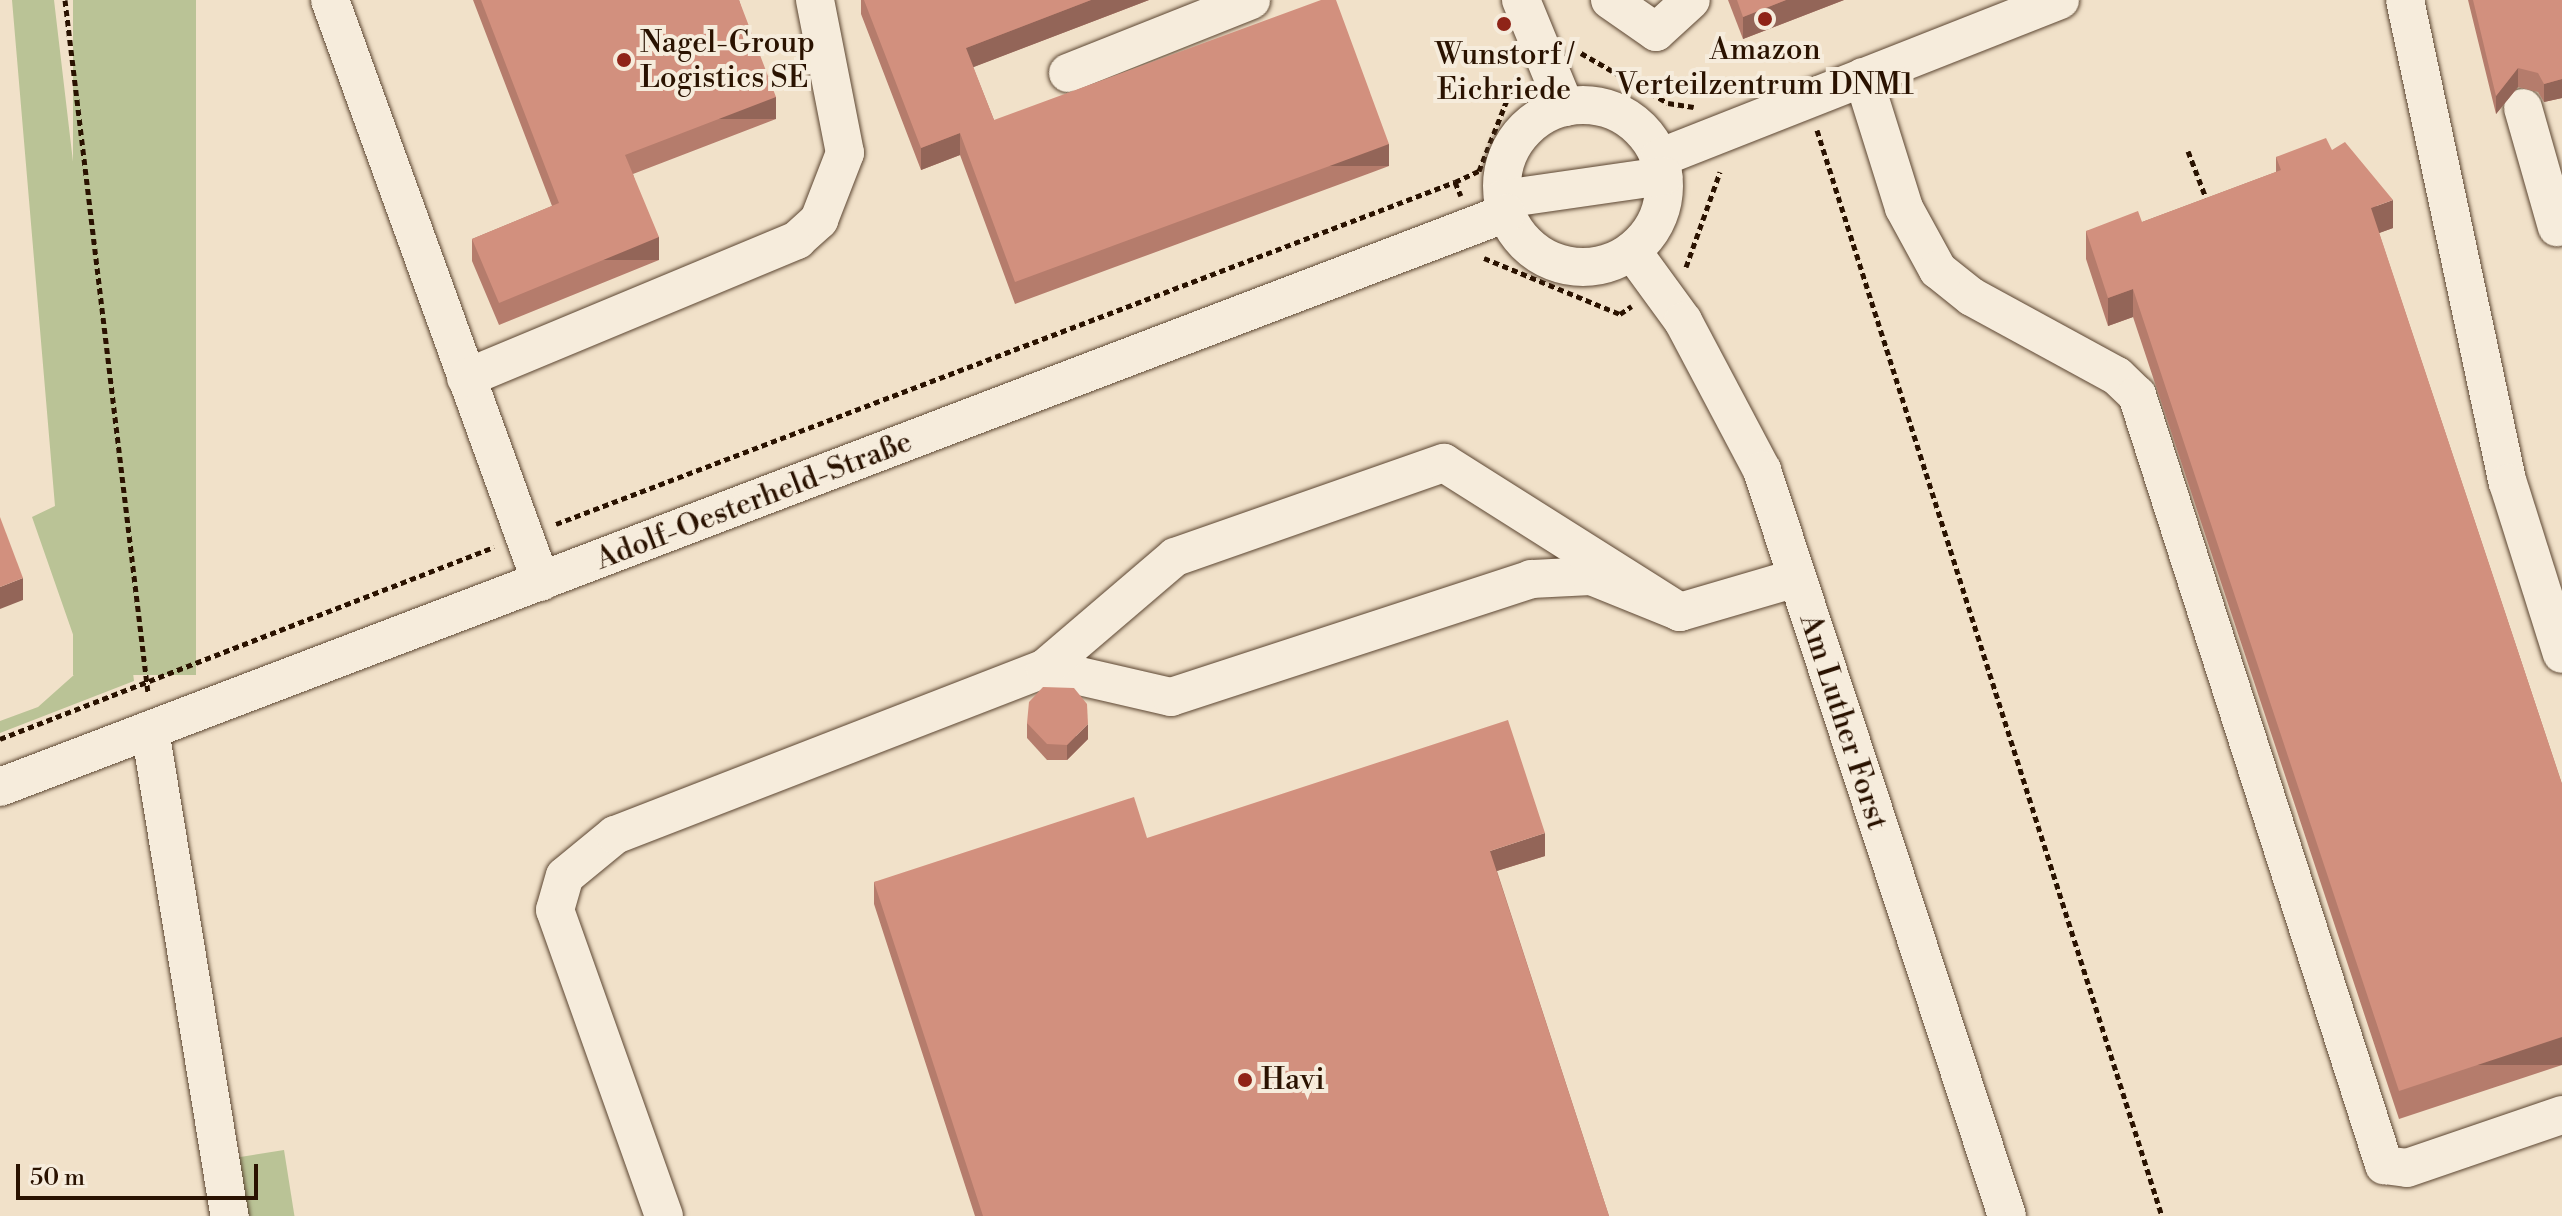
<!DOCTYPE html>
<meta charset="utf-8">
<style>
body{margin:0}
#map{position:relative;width:2562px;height:1216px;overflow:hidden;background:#f1e1c9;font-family:"Libre Bodoni",serif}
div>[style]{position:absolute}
.green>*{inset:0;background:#bac396;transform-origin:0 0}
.path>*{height:5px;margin-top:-2.5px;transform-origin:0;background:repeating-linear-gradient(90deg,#2a1200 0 6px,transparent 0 10px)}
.roads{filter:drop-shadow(0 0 2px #5c4632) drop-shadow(0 0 2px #5c4632)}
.minor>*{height:38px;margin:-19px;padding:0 19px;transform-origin:19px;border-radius:19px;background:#f6ecdc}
.minor>.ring{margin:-19px;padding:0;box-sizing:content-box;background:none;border:38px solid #f6ecdc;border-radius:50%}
.wall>*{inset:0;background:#b57c6c}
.shaded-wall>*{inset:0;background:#936558;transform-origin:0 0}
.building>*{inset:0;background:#d2907e}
.dots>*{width:22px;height:22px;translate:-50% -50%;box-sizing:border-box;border:4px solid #f6ecdc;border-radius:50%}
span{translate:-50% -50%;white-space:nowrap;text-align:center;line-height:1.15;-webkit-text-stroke:8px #f6ecdc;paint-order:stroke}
.poi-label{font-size:30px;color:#2a1200}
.left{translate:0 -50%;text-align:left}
.street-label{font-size:30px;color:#2a1200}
.scale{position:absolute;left:16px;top:1164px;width:242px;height:36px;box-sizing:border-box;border:4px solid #2a1200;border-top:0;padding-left:10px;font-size:24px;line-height:28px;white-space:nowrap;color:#2a1200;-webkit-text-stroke:6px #f6ecdc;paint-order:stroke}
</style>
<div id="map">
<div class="green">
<i style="clip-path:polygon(12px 0,54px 0,134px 681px,0 733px,0 721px,38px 707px,84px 666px,32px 517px,55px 506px)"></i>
<i style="left:73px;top:0;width:123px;height:675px"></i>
<i style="left:284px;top:1150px;width:67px;height:49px;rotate:81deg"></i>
</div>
<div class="path">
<i style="left:65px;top:0;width:698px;rotate:83.17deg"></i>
<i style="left:1581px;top:53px;width:100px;rotate:29.9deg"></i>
<i style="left:1668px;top:103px;width:26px;rotate:9deg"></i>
<i style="left:1817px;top:130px;width:1139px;rotate:72.38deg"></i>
<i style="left:2188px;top:151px;width:56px;rotate:69deg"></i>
<i style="left:1455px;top:182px;width:15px;rotate:67deg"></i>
<i style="left:1484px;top:258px;width:147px;rotate:22.4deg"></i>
<i style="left:1620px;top:314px;width:14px;rotate:-34deg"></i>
<i style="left:1686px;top:267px;width:101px;rotate:-70.3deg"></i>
<i style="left:556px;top:524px;width:962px;rotate:-20.83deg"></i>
<i style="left:1455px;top:182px;width:26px;rotate:-25deg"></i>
<i style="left:1479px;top:171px;width:101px;rotate:-68.5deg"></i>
<i style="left:0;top:739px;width:530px;rotate:-21.24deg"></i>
</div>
<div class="roads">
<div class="minor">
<i style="left:330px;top:0;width:619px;rotate:70.07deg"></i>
<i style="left:1521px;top:0;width:116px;rotate:67.6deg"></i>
<i style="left:1610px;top:0;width:56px;rotate:34.8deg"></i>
<i style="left:1656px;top:32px;width:47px;rotate:-42.4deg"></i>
<i style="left:2405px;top:0;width:494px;rotate:78deg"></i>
<i style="left:2508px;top:483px;width:179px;rotate:72.5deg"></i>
<i style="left:1068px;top:73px;width:197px;rotate:-21.7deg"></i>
<i style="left:1863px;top:77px;width:137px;rotate:72.6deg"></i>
<i style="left:1904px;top:208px;width:71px;rotate:61.3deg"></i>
<i style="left:1938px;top:270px;width:43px;rotate:38.5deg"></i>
<i style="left:1972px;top:297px;width:165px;rotate:28.6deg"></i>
<i style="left:2117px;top:376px;width:28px;rotate:44deg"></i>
<i style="left:2137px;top:395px;width:809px;rotate:72.21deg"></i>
<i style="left:2384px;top:1165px;width:23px;rotate:7deg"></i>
<i style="left:2407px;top:1168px;width:164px;rotate:-18.9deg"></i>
<i class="ring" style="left:1502px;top:105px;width:124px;height:124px"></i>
<i style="left:2523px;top:108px;width:124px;rotate:74.1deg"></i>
<i style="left:1659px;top:158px;width:431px;rotate:-21.5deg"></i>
<i style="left:1503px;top:199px;width:162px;rotate:-8.2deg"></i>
<i style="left:1632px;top:251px;width:87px;rotate:53.9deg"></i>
<i style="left:1683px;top:321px;width:169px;rotate:62.1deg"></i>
<i style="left:1762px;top:470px;width:785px;rotate:71.82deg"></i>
<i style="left:466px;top:378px;width:359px;rotate:-22.6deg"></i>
<i style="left:797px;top:240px;width:30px;rotate:-42deg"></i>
<i style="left:819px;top:220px;width:72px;rotate:-68.8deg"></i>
<i style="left:845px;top:153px;width:156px;rotate:-101.1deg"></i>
<i style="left:1045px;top:668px;width:129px;rotate:13deg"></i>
<i style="left:1171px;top:697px;width:379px;rotate:-18.1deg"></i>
<i style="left:1531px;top:579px;width:60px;rotate:-2.9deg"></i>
<i style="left:1591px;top:576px;width:96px;rotate:22deg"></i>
<i style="left:1680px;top:612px;width:121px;rotate:-16.3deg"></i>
<i style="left:150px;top:730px;width:493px;rotate:80.7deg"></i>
<i style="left:0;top:787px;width:1612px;rotate:-20.86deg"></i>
<i style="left:664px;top:1216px;width:325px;rotate:-109.6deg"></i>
<i style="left:555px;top:910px;width:35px;rotate:-74deg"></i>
<i style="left:565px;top:876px;width:65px;rotate:-39.4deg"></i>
<i style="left:615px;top:835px;width:461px;rotate:-21.2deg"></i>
<i style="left:1045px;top:668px;width:171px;rotate:-40.5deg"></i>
<i style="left:1175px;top:557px;width:285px;rotate:-19.3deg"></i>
<i style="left:1444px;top:463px;width:279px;rotate:32.3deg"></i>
</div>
</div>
<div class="wall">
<i style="clip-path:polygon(473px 0,739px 0,776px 119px,633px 174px,659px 260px,499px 325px,472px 261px,472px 239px,552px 206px)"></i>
<i style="clip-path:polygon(861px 0,1149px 0,973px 67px,994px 120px,1389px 166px,1015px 304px,960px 155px,921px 170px,861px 14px)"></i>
<i style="clip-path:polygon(1728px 0,1844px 0,1743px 39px)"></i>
<i style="clip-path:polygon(2468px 0,2562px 0,2562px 98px,2544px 102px,2538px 92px,2518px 87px,2496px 114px)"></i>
<i style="clip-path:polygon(2332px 150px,2393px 228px,2379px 233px,2562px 784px,2562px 1065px,2399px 1119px,2133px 317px,2108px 326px,2086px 259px,2086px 231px,2142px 222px,2276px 172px,2276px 157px)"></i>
<i style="clip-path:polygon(1027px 723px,1088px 739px,1067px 760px,1047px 760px,1027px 738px)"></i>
<i style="clip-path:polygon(1147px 838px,1545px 856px,1497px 871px,1609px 1216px,975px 1216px,874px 904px,874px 882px)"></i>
</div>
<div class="shaded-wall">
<i style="clip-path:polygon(1091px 0,1149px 0,966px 70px,966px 48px)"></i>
<i style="clip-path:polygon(1786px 0,1844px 0,1743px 39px,1743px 17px)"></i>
<i style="clip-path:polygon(2518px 68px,2518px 87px,2496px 114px,2496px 96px)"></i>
<i style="clip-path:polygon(2562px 79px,2562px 98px,2544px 102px,2544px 84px)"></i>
<i style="left:776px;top:97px;width:22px;height:162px;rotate:90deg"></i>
<i style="clip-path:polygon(960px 133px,960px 155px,921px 170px,921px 148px)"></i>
<i style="left:1389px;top:144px;width:22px;height:399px;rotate:90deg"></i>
<i style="clip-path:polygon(2393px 200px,2393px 228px,2371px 236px,2371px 208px)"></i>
<i style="left:659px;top:237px;width:23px;height:173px;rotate:90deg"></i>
<i style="clip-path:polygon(2133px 289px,2133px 317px,2108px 326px,2108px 298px)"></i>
<i style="clip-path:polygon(23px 578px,23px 600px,0 609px,0 587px)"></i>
<i style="clip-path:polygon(1088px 724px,1088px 739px,1067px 760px,1067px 745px)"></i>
<i style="clip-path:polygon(1545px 833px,1545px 856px,1490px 873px,1490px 851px)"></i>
<i style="left:2562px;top:1037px;width:28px;height:172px;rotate:90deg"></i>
</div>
<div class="building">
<i style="clip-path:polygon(481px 0,739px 0,776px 97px,625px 155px,659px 237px,499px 303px,472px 239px,559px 203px)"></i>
<i style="clip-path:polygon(864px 0,1091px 0,966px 48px,994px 120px,1321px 0,1336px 0,1389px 144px,1015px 282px,960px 133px,921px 148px)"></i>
<i style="clip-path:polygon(1737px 0,1786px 0,1743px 17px)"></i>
<i style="clip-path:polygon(2473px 0,2562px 0,2562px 79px,2544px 84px,2538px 73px,2518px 68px,2496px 96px)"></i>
<i style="clip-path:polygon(2326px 138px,2332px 150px,2345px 142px,2393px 200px,2371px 208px,2562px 784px,2562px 1037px,2399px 1091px,2133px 289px,2108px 298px,2086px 231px,2138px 211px,2142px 222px,2281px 170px,2276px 157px)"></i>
<i style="clip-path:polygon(0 517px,23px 578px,0 587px)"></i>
<i style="clip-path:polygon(1043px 687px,1074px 688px,1087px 704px,1088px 724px,1067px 745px,1047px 744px,1027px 723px,1029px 702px)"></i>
<i style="clip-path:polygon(1508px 720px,1545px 833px,1490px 851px,1609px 1216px,983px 1216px,874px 882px,1134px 797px,1147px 838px)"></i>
</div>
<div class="dots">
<i style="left:1765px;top:19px;background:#8f2418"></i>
<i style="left:1504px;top:24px;background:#8f2418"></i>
<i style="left:624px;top:60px;background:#8f2418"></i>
<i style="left:1245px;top:1080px;background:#8f2418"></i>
</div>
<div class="poi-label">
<span class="left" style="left:640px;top:60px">Nagel-Group<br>Logistics SE</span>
<span style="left:1765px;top:67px">Amazon<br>Verteilzentrum DNM1</span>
<span style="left:1504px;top:72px">Wunstorf /<br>Eichriede</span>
<span class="left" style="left:1261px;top:1080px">Havi</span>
</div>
<div class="street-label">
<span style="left:754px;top:501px;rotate:-21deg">Adolf-Oesterheld-Straße</span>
<span style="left:1843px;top:722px;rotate:72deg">Am Luther Forst</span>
</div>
<div class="scale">50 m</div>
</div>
